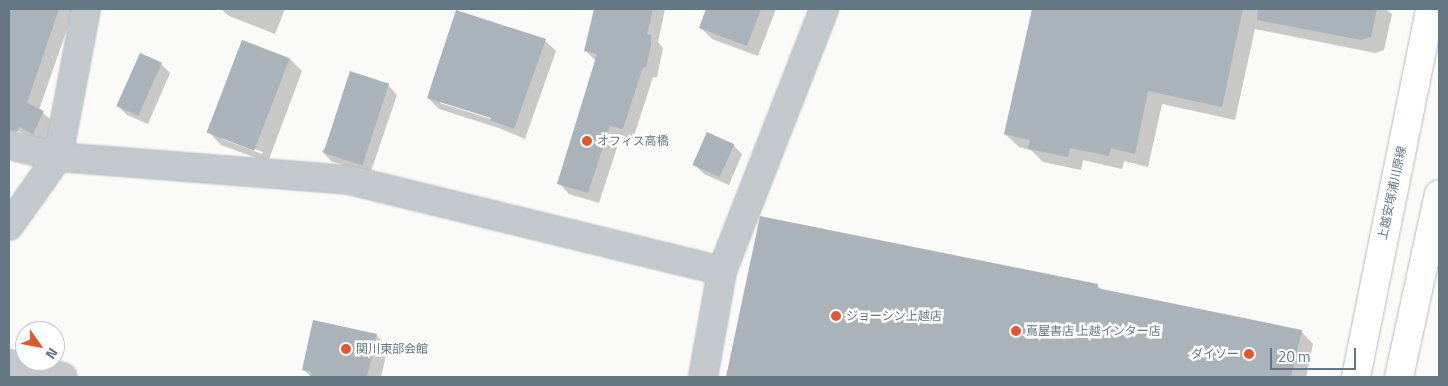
<!DOCTYPE html>
<meta charset="utf-8">
<style>
body{margin:0}
#map{position:relative;width:1448px;height:386px;overflow:hidden;background:#fafaf8;font-family:"Titillium Web","Noto Sans JP",sans-serif}
div>[style]{position:absolute}
.shadow>*{inset:0;background:#0003}
.building>*{inset:0;background:#aab3b9;transform-origin:0 0}
.roads{filter:drop-shadow(0 0 1px #b5babe) drop-shadow(0 0 1px #b5babe)}
.minor>*{height:28px;margin:-14px;padding:0 14px;transform-origin:14px;border-radius:14px;background:#c3c8cc}
.major>*{height:28px;margin:-14px;padding:0 14px;transform-origin:14px;border-radius:14px;background:#fff}
.dots>*{width:14px;height:14px;translate:-50% -50%;box-sizing:border-box;border:2px solid #fff;border-radius:50%}
span{translate:-50% -50%;white-space:nowrap;text-align:center;line-height:1.15;-webkit-text-stroke:5px #fff;paint-order:stroke}
.poi-label{font-size:12px;color:#657683}
.left{translate:0 -50%;text-align:left}
.right{translate:-100% -50%;text-align:right}
.street-label{font-size:12px;color:#657683}
.frame{position:absolute;inset:0;border:10px solid #657683;pointer-events:none}
.north{position:absolute;left:15px;top:321px;width:50px;height:50px;box-sizing:border-box;background:#fff;border:1px solid #c1c8cd;border-radius:50%;rotate:123deg;font-size:14px;font-weight:700;line-height:20px;text-align:center;color:#657683}
.north::after{content:'';display:block;margin:auto;width:18px;height:22px;background:#e4572e;clip-path:polygon(50% 0,100% 100%,50% 72%,0 100%)}
.scale{position:absolute;left:1270px;top:348px;width:86px;height:22px;box-sizing:border-box;border:2px solid #657683;border-top:0;padding-left:6px;font-size:15px;line-height:18px;white-space:nowrap;color:#657683;-webkit-text-stroke:4px #fff;paint-order:stroke}
</style>
<div id="map">
<div class="shadow">
<i style="clip-path:polygon(11px 9px,74px 9px,39px 110px,55px 123px,44px 144px,17px 130px,15px 136px,9px 134px,9px 15px)"></i>
<i style="clip-path:polygon(221px 9px,285px 9px,275px 34px,229px 16px)"></i>
<i style="clip-path:polygon(615px 9px,665px 9px,658px 42px,663px 48px,657px 77px,653px 77px,633px 139px,621px 135px,599px 203px,569px 194px,559px 183px,596px 61px,585px 50px,609px 32px)"></i>
<i style="clip-path:polygon(707px 9px,776px 9px,758px 56px,712px 39px,700px 27px)"></i>
<i style="clip-path:polygon(1033px 9px,1386px 9px,1392px 14px,1384px 50px,1375px 53px,1255px 29px,1235px 120px,1162px 104px,1148px 167px,1124px 161px,1122px 169px,1083px 160px,1081px 170px,1043px 162px,1031px 150px,1019px 147px,1005px 134px)"></i>
<i style="clip-path:polygon(evenodd,545px 41px,556px 51px,525px 139px,499px 128px,439px 109px,428px 98px,545px 41px,440px 101px,497px 119px,497px 121px,440px 103px,440px 101px)"></i>
<i style="clip-path:polygon(evenodd,243px 42px,290px 59px,302px 71px,268px 162px,221px 145px,209px 132px,243px 42px,222px 137px,263px 152px,262px 154px,222px 139px,222px 137px)"></i>
<i style="clip-path:polygon(161px 64px,170px 73px,148px 124px,127px 115px,118px 106px)"></i>
<i style="clip-path:polygon(388px 85px,397px 95px,370px 174px,331px 161px,322px 151px)"></i>
<i style="clip-path:polygon(733px 145px,742px 154px,729px 185px,704px 174px,695px 165px)"></i>
<i style="clip-path:polygon(761px 218px,1097px 285px,1102px 290px,1301px 331px,1313px 344px,1306px 377px,727px 377px)"></i>
<i style="clip-path:polygon(376px 335px,388px 347px,381px 377px,311px 377px,304px 370px)"></i>
</div>
<div class="building">
<i style="clip-path:polygon(9px 9px,59px 9px,27px 103px,44px 111px,33px 134px,19px 127px,18px 131px,9px 130px)"></i>
<i style="clip-path:polygon(594px 9px,653px 9px,647px 34px,651px 35px,651px 45px,646px 68px,643px 67px,623px 129px,610px 126px,588px 193px,557px 184px,597px 54px,584px 51px)"></i>
<i style="clip-path:polygon(706px 9px,761px 9px,747px 46px,699px 28px)"></i>
<i style="clip-path:polygon(1032px 9px,1243px 9px,1222px 107px,1148px 91px,1135px 154px,1111px 148px,1109px 156px,1070px 148px,1068px 157px,1028px 149px,1030px 140px,1004px 134px)"></i>
<i style="clip-path:polygon(1258px 9px,1377px 9px,1371px 37px,1361px 40px,1257px 20px)"></i>
<i style="clip-path:polygon(456px 10px,546px 39px,514px 129px,490px 120px,491px 118px,427px 98px)"></i>
<i style="left:242px;top:40px;width:51px;height:99px;rotate:21deg"></i>
<i style="left:140px;top:53px;width:24px;height:58px;rotate:24deg"></i>
<i style="left:350px;top:71px;width:41px;height:86px;rotate:18deg"></i>
<i style="left:707px;top:132px;width:30px;height:36px;rotate:24deg"></i>
<i style="clip-path:polygon(760px 216px,1098px 284px,1097px 288px,1302px 330px,1291px 377px,726px 377px)"></i>
<i style="clip-path:polygon(313px 320px,377px 334px,367px 377px,310px 377px,311px 372px,302px 370px)"></i>
</div>
<div class="roads">
<div class="minor">
<i style="left:9px;top:145px;width:50px;rotate:13.8deg"></i>
<i style="left:58px;top:157px;width:292px;rotate:4.5deg"></i>
<i style="left:349px;top:180px;width:384px;rotate:13.7deg"></i>
<i style="left:9px;top:226px;width:85px;rotate:-54.6deg"></i>
<i style="left:58px;top:157px;width:151px;rotate:-79.3deg"></i>
<i style="left:9px;top:364px;width:55px;rotate:13.8deg"></i>
<i style="left:703px;top:377px;width:108px;rotate:-79.8deg"></i>
<i style="left:722px;top:271px;width:281px;rotate:-68.7deg"></i>
</div>
<div class="major">
<i style="left:1356px;top:377px;width:375px;rotate:-78.6deg"></i>
<i style="left:1399px;top:377px;width:187px;rotate:-77.7deg"></i>
</div>
</div>
<div class="dots">
<i style="left:587px;top:141px;background:#e4572e"></i>
<i style="left:836px;top:316px;background:#e4572e"></i>
<i style="left:1016px;top:331px;background:#e4572e"></i>
<i style="left:346px;top:349px;background:#e4572e"></i>
<i style="left:1249px;top:354px;background:#e4572e"></i>
</div>
<div class="poi-label">
<span class="left" style="left:597px;top:141px">オフィス高橋</span>
<span class="left" style="left:846px;top:316px">ジョーシン上越店</span>
<span class="left" style="left:1026px;top:331px">蔦屋書店 上越インター店</span>
<span class="left" style="left:356px;top:349px">関川東部会館</span>
<span class="right" style="left:1239px;top:354px">ダイソー</span>
</div>
<div class="street-label">
<span style="left:1392px;top:193px;rotate:-78deg">上越安塚浦川原線</span>
</div>
<div class="frame"></div>
<div class="north">N</div>
<div class="scale">20 m</div>
</div>
